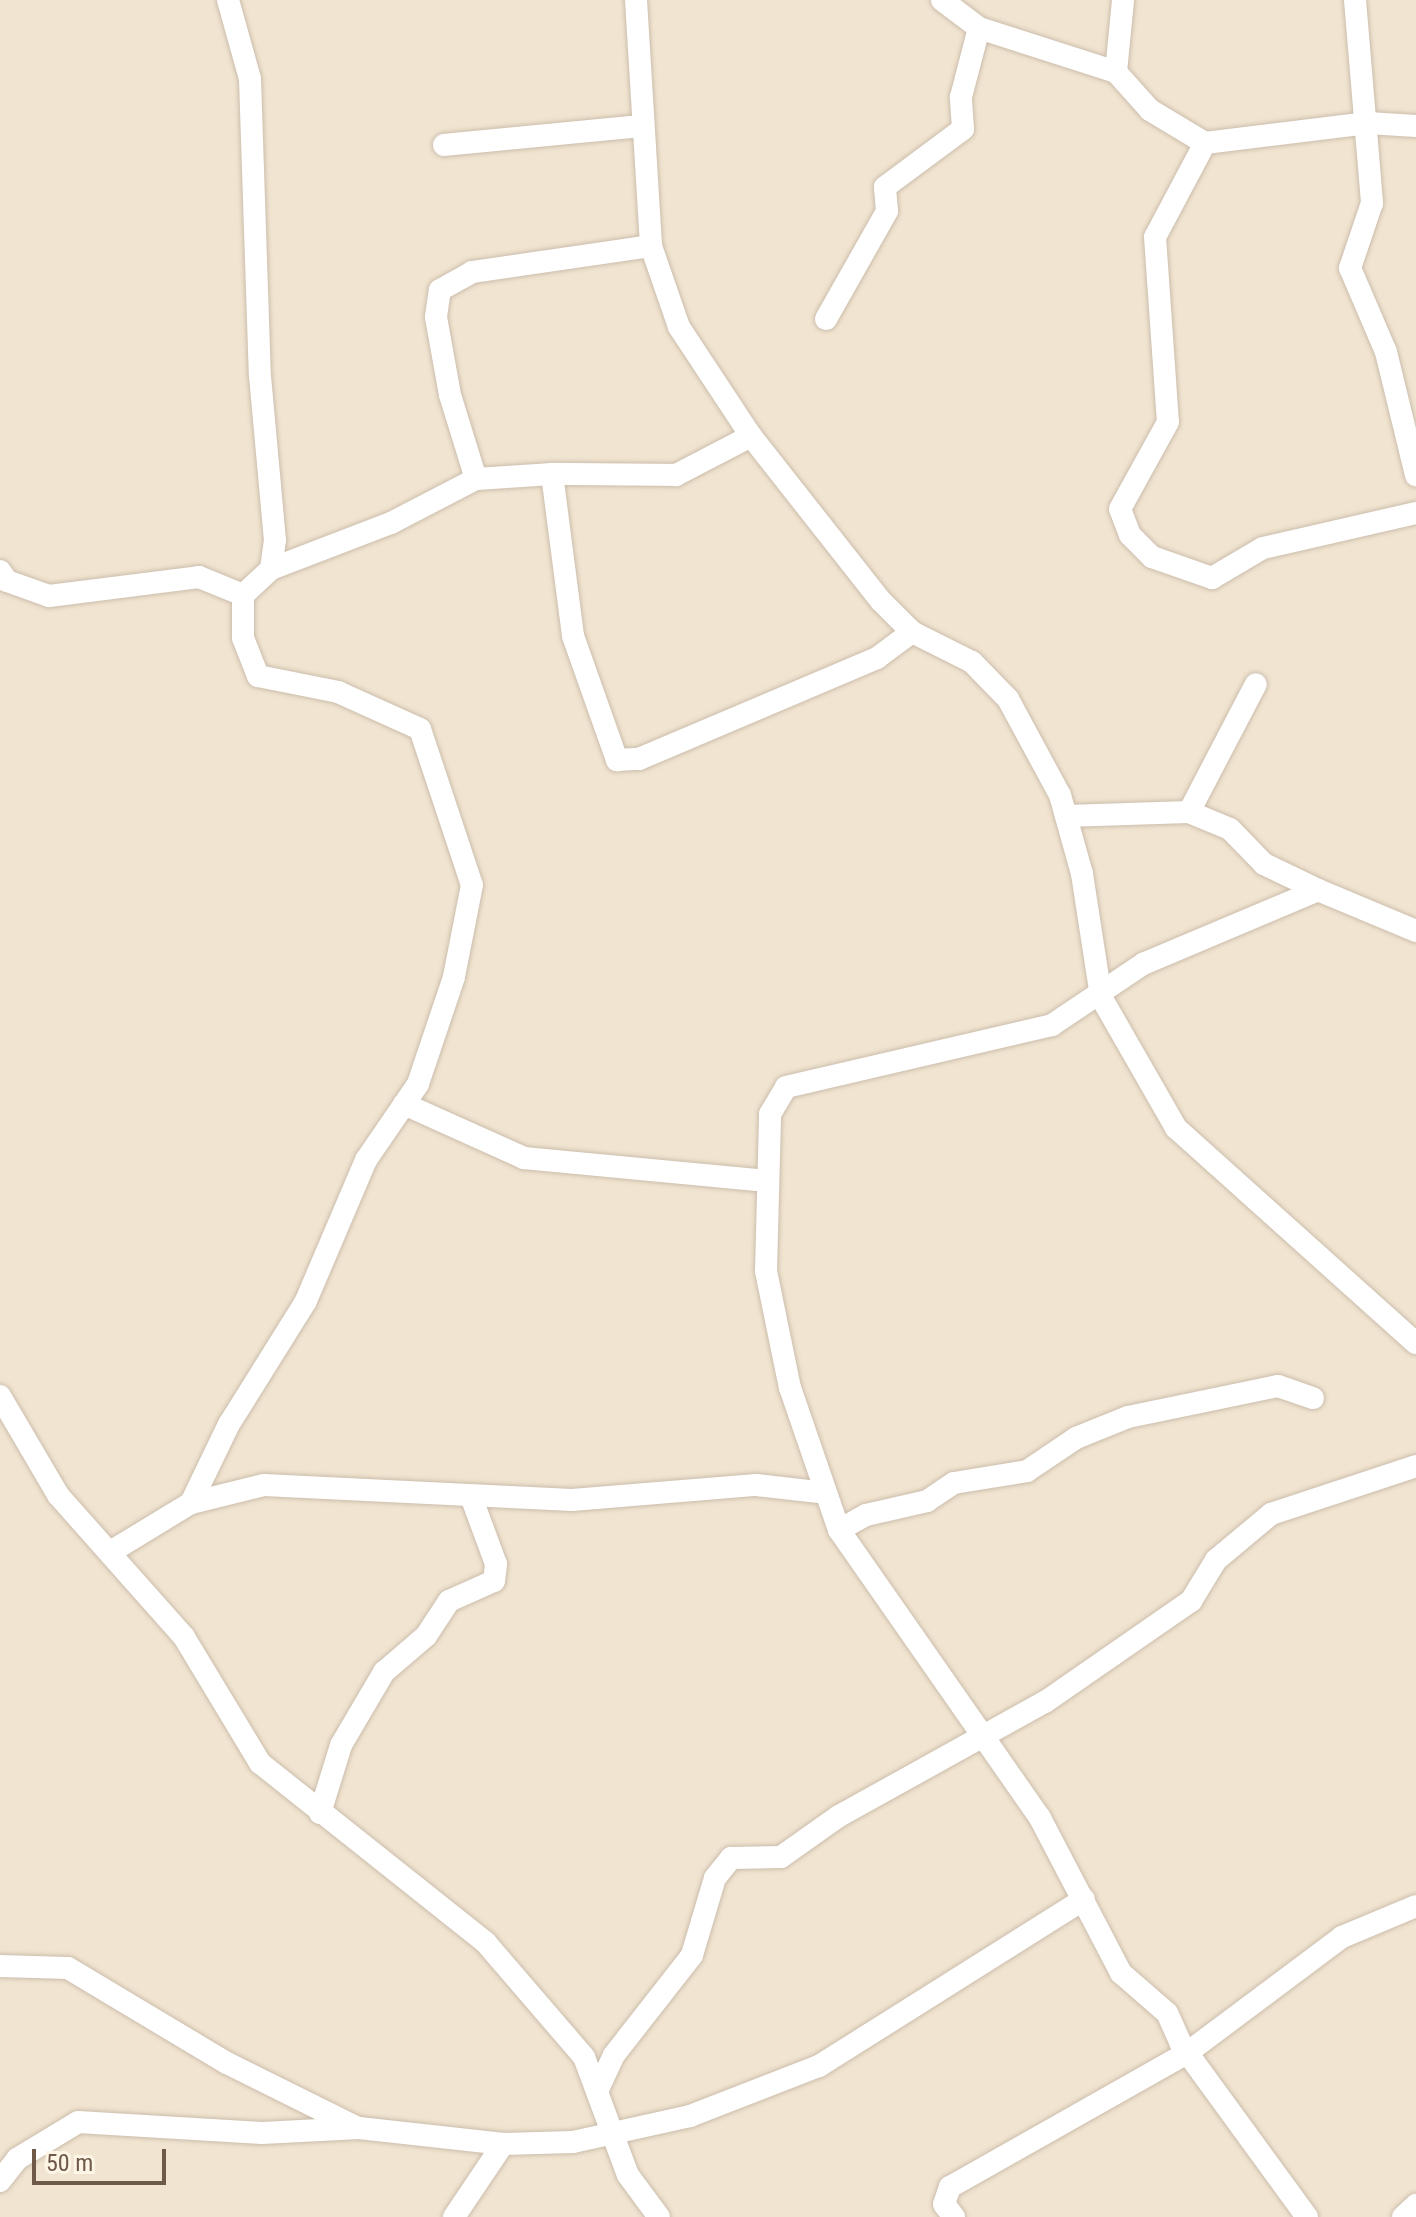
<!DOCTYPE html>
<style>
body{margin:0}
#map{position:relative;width:1416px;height:2217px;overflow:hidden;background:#faf2e2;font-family:"Roboto Condensed",sans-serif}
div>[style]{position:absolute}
.residential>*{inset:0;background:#f1e5d1;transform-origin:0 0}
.roads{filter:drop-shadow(0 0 2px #ccbdac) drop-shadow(0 0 2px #ccbdac)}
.minor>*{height:22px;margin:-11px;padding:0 11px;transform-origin:11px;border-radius:11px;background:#fff}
span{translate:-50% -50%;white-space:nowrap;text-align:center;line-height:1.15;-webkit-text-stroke:6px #fdf6e7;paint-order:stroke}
.scale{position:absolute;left:32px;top:2149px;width:134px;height:36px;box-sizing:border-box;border:4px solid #6f5a4a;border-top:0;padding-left:10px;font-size:24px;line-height:28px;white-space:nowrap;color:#6f5a4a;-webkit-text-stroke:6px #fdf6e7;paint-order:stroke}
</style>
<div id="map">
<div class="residential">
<i style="left:0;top:0;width:1416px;height:2217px"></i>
</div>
<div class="roads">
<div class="minor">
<i style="left:228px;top:0;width:82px;rotate:74.4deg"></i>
<i style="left:250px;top:79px;width:297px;rotate:88.1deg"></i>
<i style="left:260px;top:376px;width:165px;rotate:84.8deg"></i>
<i style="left:275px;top:540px;width:29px;rotate:98deg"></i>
<i style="left:271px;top:569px;width:38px;rotate:137deg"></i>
<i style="left:636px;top:0;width:246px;rotate:86.5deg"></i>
<i style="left:651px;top:246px;width:86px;rotate:70.9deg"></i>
<i style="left:679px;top:327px;width:131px;rotate:56.6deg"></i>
<i style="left:751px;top:436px;width:210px;rotate:51.8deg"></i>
<i style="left:881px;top:601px;width:44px;rotate:45deg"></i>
<i style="left:912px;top:632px;width:67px;rotate:26.6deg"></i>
<i style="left:972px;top:662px;width:52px;rotate:45.8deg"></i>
<i style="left:1008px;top:699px;width:109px;rotate:61.6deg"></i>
<i style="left:1060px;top:795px;width:82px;rotate:74.4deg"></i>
<i style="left:1082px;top:874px;width:124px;rotate:81.2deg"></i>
<i style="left:1101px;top:997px;width:151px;rotate:60.2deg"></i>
<i style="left:1176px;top:1128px;width:322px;rotate:41.9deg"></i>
<i style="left:942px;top:0;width:46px;rotate:37.1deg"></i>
<i style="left:1355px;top:0;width:204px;rotate:85.2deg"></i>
<i style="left:1372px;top:203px;width:69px;rotate:108.7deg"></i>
<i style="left:1350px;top:268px;width:91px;rotate:66.8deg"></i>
<i style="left:1386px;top:352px;width:127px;rotate:76.3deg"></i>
<i style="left:1116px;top:72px;width:72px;rotate:-84.4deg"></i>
<i style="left:1205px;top:143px;width:106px;rotate:118deg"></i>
<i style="left:1155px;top:237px;width:185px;rotate:86deg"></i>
<i style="left:1168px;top:422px;width:99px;rotate:118.9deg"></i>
<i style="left:1120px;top:509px;width:28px;rotate:69deg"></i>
<i style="left:1130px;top:535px;width:31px;rotate:45deg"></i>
<i style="left:1152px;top:557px;width:64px;rotate:19.3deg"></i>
<i style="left:1212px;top:578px;width:59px;rotate:-30.5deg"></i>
<i style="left:1263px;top:548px;width:157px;rotate:-12.9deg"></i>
<i style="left:444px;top:145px;width:200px;rotate:-5.5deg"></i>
<i style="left:826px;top:319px;width:124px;rotate:-60.5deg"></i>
<i style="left:887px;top:211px;width:24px;rotate:-95deg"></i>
<i style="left:885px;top:187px;width:97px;rotate:-36.6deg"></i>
<i style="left:963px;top:129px;width:32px;rotate:-94deg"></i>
<i style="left:961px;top:97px;width:71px;rotate:-75.4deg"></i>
<i style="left:979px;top:28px;width:144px;rotate:17.8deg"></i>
<i style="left:1116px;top:72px;width:51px;rotate:48.2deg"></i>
<i style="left:1150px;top:110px;width:64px;rotate:31deg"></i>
<i style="left:1205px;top:143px;width:164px;rotate:-7deg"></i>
<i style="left:1368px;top:123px;width:48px;rotate:3.6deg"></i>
<i style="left:751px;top:436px;width:85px;rotate:152.5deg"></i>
<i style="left:676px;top:475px;width:124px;rotate:-179.5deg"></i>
<i style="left:552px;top:474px;width:163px;rotate:82.6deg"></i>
<i style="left:573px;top:636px;width:132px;rotate:70.5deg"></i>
<i style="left:617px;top:760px;width:22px;rotate:-3deg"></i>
<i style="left:639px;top:759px;width:259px;rotate:-23deg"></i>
<i style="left:877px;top:658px;width:44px;rotate:-36.6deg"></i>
<i style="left:552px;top:474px;width:76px;rotate:176.2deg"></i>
<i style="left:476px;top:479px;width:88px;rotate:-107.2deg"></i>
<i style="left:450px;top:395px;width:79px;rotate:-100.2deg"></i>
<i style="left:436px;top:317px;width:27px;rotate:-82deg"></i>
<i style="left:440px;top:290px;width:37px;rotate:-29deg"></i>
<i style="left:472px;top:272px;width:181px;rotate:-8.3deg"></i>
<i style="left:271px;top:569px;width:129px;rotate:-21deg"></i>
<i style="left:391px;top:523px;width:96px;rotate:-27.4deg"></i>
<i style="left:0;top:571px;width:12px;rotate:55deg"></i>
<i style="left:7px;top:581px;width:45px;rotate:19.7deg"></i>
<i style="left:49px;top:596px;width:151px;rotate:-7.2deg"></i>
<i style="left:199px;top:577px;width:48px;rotate:22.2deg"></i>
<i style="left:243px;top:595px;width:43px;rotate:90deg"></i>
<i style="left:243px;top:638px;width:41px;rotate:68.5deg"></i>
<i style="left:258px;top:676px;width:82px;rotate:11.3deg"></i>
<i style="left:338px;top:692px;width:90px;rotate:24.3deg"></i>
<i style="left:420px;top:729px;width:164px;rotate:71.6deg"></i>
<i style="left:472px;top:885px;width:94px;rotate:101.1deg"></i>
<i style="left:454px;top:977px;width:113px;rotate:108.6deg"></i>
<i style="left:418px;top:1084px;width:92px;rotate:124.4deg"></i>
<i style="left:366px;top:1160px;width:153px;rotate:113.1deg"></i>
<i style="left:306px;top:1301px;width:145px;rotate:122deg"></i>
<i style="left:229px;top:1424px;width:88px;rotate:115.7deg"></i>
<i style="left:1189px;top:812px;width:144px;rotate:-62.4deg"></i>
<i style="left:1066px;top:816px;width:123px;rotate:-1.9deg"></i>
<i style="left:1189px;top:812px;width:44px;rotate:22.5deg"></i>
<i style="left:1230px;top:829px;width:49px;rotate:45.8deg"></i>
<i style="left:1264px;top:864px;width:60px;rotate:25.7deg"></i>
<i style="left:404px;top:1104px;width:132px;rotate:24.2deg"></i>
<i style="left:524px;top:1158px;width:244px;rotate:5.4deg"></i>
<i style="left:0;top:1396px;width:115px;rotate:59.6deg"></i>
<i style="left:58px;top:1495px;width:190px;rotate:48.4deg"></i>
<i style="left:184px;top:1637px;width:147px;rotate:58.9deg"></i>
<i style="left:260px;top:1763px;width:289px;rotate:38.5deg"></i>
<i style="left:486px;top:1943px;width:150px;rotate:49.3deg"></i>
<i style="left:584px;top:2057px;width:126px;rotate:69.6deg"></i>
<i style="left:628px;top:2175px;width:52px;rotate:53.6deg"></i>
<i style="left:839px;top:1530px;width:31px;rotate:-29deg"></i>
<i style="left:866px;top:1515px;width:63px;rotate:-12.9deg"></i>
<i style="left:927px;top:1501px;width:32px;rotate:-34deg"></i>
<i style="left:954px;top:1483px;width:74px;rotate:-9.3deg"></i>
<i style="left:1027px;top:1471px;width:59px;rotate:-34deg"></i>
<i style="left:1076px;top:1438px;width:56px;rotate:-22deg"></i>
<i style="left:1128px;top:1417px;width:153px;rotate:-11.7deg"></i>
<i style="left:1278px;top:1386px;width:37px;rotate:19deg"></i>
<i style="left:112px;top:1551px;width:92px;rotate:-31.3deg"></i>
<i style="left:191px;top:1503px;width:75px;rotate:-13.9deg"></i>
<i style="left:264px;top:1485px;width:308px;rotate:2.8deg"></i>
<i style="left:572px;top:1500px;width:185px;rotate:-4.7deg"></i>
<i style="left:756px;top:1485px;width:70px;rotate:6.5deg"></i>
<i style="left:320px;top:1813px;width:71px;rotate:-72.8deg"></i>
<i style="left:341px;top:1745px;width:85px;rotate:-59.5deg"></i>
<i style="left:384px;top:1672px;width:55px;rotate:-40.6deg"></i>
<i style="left:426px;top:1636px;width:42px;rotate:-56.7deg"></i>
<i style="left:449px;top:1601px;width:49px;rotate:-24deg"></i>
<i style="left:494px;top:1581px;width:17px;rotate:-83deg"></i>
<i style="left:496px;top:1564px;width:69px;rotate:-110.3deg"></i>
<i style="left:0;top:1966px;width:68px;rotate:1.7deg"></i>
<i style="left:68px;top:1968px;width:185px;rotate:30.9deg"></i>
<i style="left:227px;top:2063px;width:142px;rotate:26.4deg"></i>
<i style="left:599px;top:2087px;width:35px;rotate:-65deg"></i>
<i style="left:614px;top:2055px;width:127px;rotate:-52deg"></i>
<i style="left:692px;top:1955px;width:80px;rotate:-73.4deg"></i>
<i style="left:715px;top:1878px;width:26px;rotate:-51deg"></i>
<i style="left:731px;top:1858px;width:50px;rotate:-1.1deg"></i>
<i style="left:781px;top:1857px;width:71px;rotate:-35.3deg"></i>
<i style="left:839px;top:1816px;width:235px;rotate:-29deg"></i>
<i style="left:1045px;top:1702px;width:178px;rotate:-34.7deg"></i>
<i style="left:1191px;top:1601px;width:48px;rotate:-58.6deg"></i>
<i style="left:1216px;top:1560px;width:72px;rotate:-39.9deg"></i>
<i style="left:1271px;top:1514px;width:153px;rotate:-18.3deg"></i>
<i style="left:0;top:2181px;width:28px;rotate:-52deg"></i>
<i style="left:17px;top:2159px;width:71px;rotate:-31.2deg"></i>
<i style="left:78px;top:2122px;width:184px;rotate:3.4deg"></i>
<i style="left:262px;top:2133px;width:97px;rotate:-3deg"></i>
<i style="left:359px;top:2128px;width:145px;rotate:6.3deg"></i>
<i style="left:503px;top:2144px;width:70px;rotate:-1.6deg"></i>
<i style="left:573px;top:2142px;width:120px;rotate:-12.5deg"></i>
<i style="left:690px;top:2116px;width:138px;rotate:-21.2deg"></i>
<i style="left:819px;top:2066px;width:313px;rotate:-32.2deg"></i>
<i style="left:454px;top:2217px;width:88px;rotate:-56.1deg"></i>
<i style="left:954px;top:2217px;width:16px;rotate:-128deg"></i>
<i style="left:944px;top:2204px;width:18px;rotate:-71deg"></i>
<i style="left:950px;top:2187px;width:272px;rotate:-29.5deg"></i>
<i style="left:1187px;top:2053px;width:194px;rotate:-36.8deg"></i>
<i style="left:1342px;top:1937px;width:80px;rotate:-22.7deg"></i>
<i style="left:1307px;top:2217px;width:214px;rotate:-126.1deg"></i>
<i style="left:1181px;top:2044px;width:34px;rotate:-114deg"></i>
<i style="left:1167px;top:2013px;width:61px;rotate:-139deg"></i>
<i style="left:1121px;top:1973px;width:175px;rotate:-117.6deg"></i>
<i style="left:1040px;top:1818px;width:351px;rotate:-124.9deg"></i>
<i style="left:839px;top:1530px;width:150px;rotate:-109deg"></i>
<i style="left:790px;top:1388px;width:119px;rotate:-101.6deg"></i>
<i style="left:766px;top:1271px;width:157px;rotate:-88.5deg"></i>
<i style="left:770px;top:1114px;width:31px;rotate:-59deg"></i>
<i style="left:786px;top:1087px;width:273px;rotate:-13.1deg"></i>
<i style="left:1052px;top:1025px;width:110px;rotate:-33.8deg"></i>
<i style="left:1143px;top:964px;width:190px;rotate:-22.9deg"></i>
<i style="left:1318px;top:890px;width:106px;rotate:22.7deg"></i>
<i style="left:1403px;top:2217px;width:18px;rotate:-43deg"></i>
</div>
</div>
<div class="scale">50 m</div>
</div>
